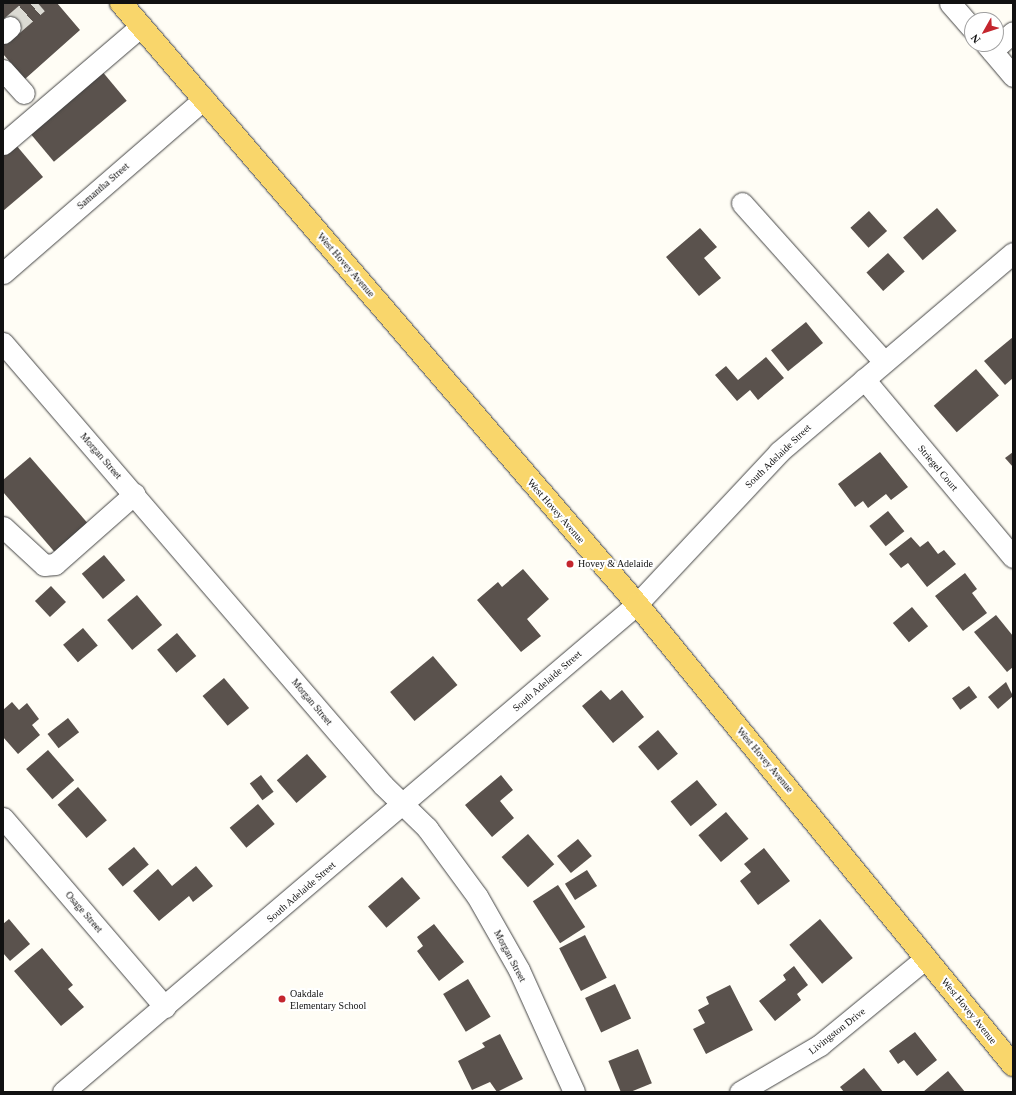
<!DOCTYPE html>
<style>
body{margin:0}
#map{position:relative;width:1016px;height:1095px;overflow:hidden;background:#fffdf5;font-family:"Times New Roman",serif}
div>[style]{position:absolute}
.building>*{inset:0;background:#5a524d;transform-origin:0 0}
.minor-tunnel>*{height:21px;margin-top:-10.5px;transform-origin:0;background:repeating-linear-gradient(90deg,#dbdad3 0 21px,transparent 0 31px)}
.roads{filter:drop-shadow(0 0 1px #444) drop-shadow(0 0 1px #444)}
.minor>*{height:21px;margin:-10.5px;padding:0 10.5px;transform-origin:10.5px;border-radius:10.5px;background:#fff}
.major>*{height:22px;margin:-11px;padding:0 11px;transform-origin:11px;border-radius:11px;background:#f9d66b}
.dots>*{width:11px;height:11px;translate:-50% -50%;box-sizing:border-box;border:2px solid #fff;border-radius:50%}
span{translate:-50% -50%;white-space:nowrap;text-align:center;line-height:1.15;-webkit-text-stroke:4px #fff;paint-order:stroke}
.street-label{font-size:10px;color:#111}
.poi-label{font-size:10px;color:#111}
.left{translate:0 -50%;text-align:left}
.frame{position:absolute;inset:0;border:4px solid #111;pointer-events:none}
.north{position:absolute;left:964px;top:12px;width:40px;height:40px;box-sizing:border-box;background:#fff;border:1px solid #a0a0a0;border-radius:50%;rotate:231deg;font-size:11px;font-weight:700;line-height:16px;text-align:center;color:#111}
.north::after{content:'';display:block;margin:auto;width:14px;height:18px;background:#c4262e;clip-path:polygon(50% 0,100% 100%,50% 72%,0 100%)}
</style>
<div id="map">
<div class="building">
<i style="clip-path:polygon(3px 3px,57px 3px,80px 30px,25px 79px,3px 54px,3px 43px,15px 31px,3px 18px)"></i>
<i style="left:101px;top:70px;width:40px;height:95px;rotate:50deg"></i>
<i style="clip-path:polygon(16px 145px,43px 177px,3px 211px,3px 156px)"></i>
<i style="left:937px;top:208px;width:30px;height:45px;rotate:49deg"></i>
<i style="left:869px;top:211px;width:27px;height:25px;rotate:48deg"></i>
<i style="clip-path:polygon(700px 228px,717px 247px,704px 258px,721px 278px,699px 296px,666px 257px)"></i>
<i style="left:888px;top:253px;width:25px;height:29px;rotate:48deg"></i>
<i style="left:806px;top:322px;width:27px;height:45px;rotate:51deg"></i>
<i style="clip-path:polygon(1013px 337px,1013px 378px,1005px 385px,984px 361px)"></i>
<i style="clip-path:polygon(766px 357px,784px 378px,758px 400px,750px 390px,737px 401px,715px 375px,726px 366px,738px 380px)"></i>
<i style="left:976px;top:369px;width:35px;height:56px;rotate:49deg"></i>
<i style="clip-path:polygon(880px 452px,908px 487px,891px 500px,886px 494px,868px 508px,863px 501px,855px 507px,838px 484px)"></i>
<i style="clip-path:polygon(1013px 452px,1013px 467px,1005px 458px)"></i>
<i style="clip-path:polygon(30px 457px,91px 527px,58px 556px,3px 492px,3px 480px)"></i>
<i style="left:888px;top:511px;width:26px;height:24px;rotate:51deg"></i>
<i style="clip-path:polygon(911px 537px,920px 547px,928px 541px,938px 554px,944px 550px,956px 564px,927px 587px,908px 563px,901px 568px,889px 554px)"></i>
<i style="left:104px;top:555px;width:33px;height:29px;rotate:50deg"></i>
<i style="clip-path:polygon(523px 569px,549px 599px,527px 619px,541px 636px,521px 652px,477px 600px,498px 582px,502px 587px)"></i>
<i style="clip-path:polygon(965px 573px,977px 589px,972px 593px,987px 613px,963px 631px,935px 596px)"></i>
<i style="left:51px;top:586px;width:22px;height:22px;rotate:47deg"></i>
<i style="left:137px;top:595px;width:39px;height:39px;rotate:50deg"></i>
<i style="left:912px;top:607px;width:25px;height:25px;rotate:50deg"></i>
<i style="clip-path:polygon(996px 615px,1013px 636px,1013px 667px,1007px 672px,974px 632px)"></i>
<i style="left:83px;top:628px;width:23px;height:26px;rotate:50deg"></i>
<i style="left:177px;top:633px;width:30px;height:26px;rotate:50deg"></i>
<i style="left:433px;top:656px;width:38px;height:56px;rotate:50deg"></i>
<i style="left:224px;top:678px;width:39px;height:28px;rotate:50deg"></i>
<i style="clip-path:polygon(1006px 682px,1013px 696px,998px 709px,988px 697px)"></i>
<i style="left:969px;top:686px;width:14px;height:21px;rotate:54deg"></i>
<i style="clip-path:polygon(601px 690px,610px 700px,622px 690px,644px 717px,613px 743px,582px 706px)"></i>
<i style="clip-path:polygon(12px 702px,19px 710px,27px 703px,39px 719px,32px 725px,40px 735px,18px 754px,3px 737px,3px 710px)"></i>
<i style="left:68px;top:718px;width:18px;height:26px;rotate:52deg"></i>
<i style="left:658px;top:730px;width:31px;height:26px;rotate:50deg"></i>
<i style="left:48px;top:750px;width:40px;height:29px;rotate:49deg"></i>
<i style="left:307px;top:754px;width:30px;height:40px;rotate:49deg"></i>
<i style="left:261px;top:775px;width:21px;height:14px;rotate:53deg"></i>
<i style="clip-path:polygon(501px 775px,513px 790px,500px 801px,514px 818px,492px 837px,465px 805px)"></i>
<i style="left:697px;top:780px;width:32px;height:34px;rotate:51deg"></i>
<i style="left:78px;top:787px;width:44px;height:27px;rotate:49deg"></i>
<i style="left:258px;top:804px;width:26px;height:37px;rotate:50deg"></i>
<i style="left:726px;top:812px;width:35px;height:36px;rotate:50deg"></i>
<i style="left:528px;top:834px;width:40px;height:35px;rotate:49deg"></i>
<i style="left:578px;top:839px;width:22px;height:27px;rotate:51deg"></i>
<i style="left:134px;top:847px;width:23px;height:34px;rotate:50deg"></i>
<i style="clip-path:polygon(764px 848px,790px 881px,758px 905px,740px 881px,751px 872px,744px 864px)"></i>
<i style="clip-path:polygon(196px 866px,213px 886px,193px 902px,189px 896px,159px 921px,133px 891px,158px 869px,172px 886px)"></i>
<i style="left:587px;top:870px;width:19px;height:26px;rotate:58deg"></i>
<i style="left:402px;top:877px;width:28px;height:45px;rotate:49deg"></i>
<i style="left:558px;top:885px;width:50px;height:30px;rotate:57deg"></i>
<i style="clip-path:polygon(9px 919px,30px 944px,10px 961px,3px 953px,3px 924px)"></i>
<i style="left:820px;top:919px;width:51px;height:40px;rotate:50deg"></i>
<i style="clip-path:polygon(434px 924px,464px 962px,439px 981px,417px 951px,423px 946px,417px 937px)"></i>
<i style="left:585px;top:935px;width:48px;height:29px;rotate:63deg"></i>
<i style="clip-path:polygon(42px 948px,73px 985px,68px 989px,84px 1007px,61px 1026px,14px 971px)"></i>
<i style="clip-path:polygon(794px 966px,808px 985px,797px 994px,801px 1000px,775px 1021px,759px 1001px,786px 980px,783px 975px)"></i>
<i style="left:468px;top:979px;width:44px;height:29px;rotate:59deg"></i>
<i style="left:615px;top:984px;width:38px;height:33px;rotate:65deg"></i>
<i style="clip-path:polygon(730px 985px,753px 1030px,706px 1054px,693px 1029px,705px 1023px,698px 1010px,709px 1004px,706px 997px)"></i>
<i style="clip-path:polygon(915px 1032px,937px 1060px,917px 1076px,904px 1060px,898px 1064px,889px 1051px)"></i>
<i style="clip-path:polygon(500px 1034px,523px 1079px,497px 1092px,490px 1082px,472px 1090px,458px 1061px,485px 1047px,482px 1043px)"></i>
<i style="left:638px;top:1049px;width:37px;height:32px;rotate:68deg"></i>
<i style="clip-path:polygon(864px 1068px,883px 1092px,844px 1092px,840px 1087px)"></i>
<i style="clip-path:polygon(948px 1071px,965px 1092px,923px 1092px)"></i>
</div>
<div class="minor-tunnel">
<i style="left:10px;top:27px;width:37px;rotate:-41deg"></i>
</div>
<div class="roads">
<div class="minor">
<i style="left:950px;top:3px;width:33px;rotate:49deg"></i>
<i style="left:3px;top:33px;width:9px;rotate:-41deg"></i>
<i style="left:986px;top:44px;width:42px;rotate:49.8deg"></i>
<i style="left:992px;top:51px;width:28px;rotate:-42deg"></i>
<i style="left:3px;top:70px;width:31px;rotate:48deg"></i>
<i style="left:3px;top:144px;width:182px;rotate:-40.5deg"></i>
<i style="left:742px;top:203px;width:213px;rotate:48.2deg"></i>
<i style="left:3px;top:273px;width:266px;rotate:-40.9deg"></i>
<i style="left:3px;top:343px;width:583px;rotate:49.31deg"></i>
<i style="left:383px;top:785px;width:62px;rotate:44.3deg"></i>
<i style="left:427px;top:828px;width:84px;rotate:53.7deg"></i>
<i style="left:477px;top:896px;width:85px;rotate:60.4deg"></i>
<i style="left:519px;top:970px;width:134px;rotate:65.7deg"></i>
<i style="left:864px;top:379px;width:232px;rotate:50.1deg"></i>
<i style="left:3px;top:527px;width:56px;rotate:42.8deg"></i>
<i style="left:44px;top:565px;width:11px;rotate:-5deg"></i>
<i style="left:55px;top:564px;width:106px;rotate:-41.5deg"></i>
<i style="left:3px;top:818px;width:249px;rotate:49.4deg"></i>
<i style="left:63px;top:1092px;width:753px;rotate:-40.37deg"></i>
<i style="left:637px;top:604px;width:208px;rotate:-46.9deg"></i>
<i style="left:779px;top:452px;width:307px;rotate:-40.4deg"></i>
<i style="left:740px;top:1092px;width:93px;rotate:-30.4deg"></i>
<i style="left:820px;top:1045px;width:137px;rotate:-39.4deg"></i>
</div>
<div class="major">
<i style="left:121px;top:3px;width:792px;rotate:49.35deg"></i>
<i style="left:637px;top:604px;width:595px;rotate:50.8deg"></i>
</div>
</div>
<div class="dots">
<i style="left:570px;top:564px;background:#c4262e"></i>
<i style="left:282px;top:999px;background:#c4262e"></i>
</div>
<div class="street-label">
<span style="left:103px;top:186px;rotate:-41deg">Samantha Street</span>
<span style="left:346px;top:265px;rotate:49deg">West Hovey Avenue</span>
<span style="left:101px;top:456px;rotate:49deg">Morgan Street</span>
<span style="left:778px;top:456px;rotate:-44deg">South Adelaide Street</span>
<span style="left:938px;top:468px;rotate:50deg">Striegel Court</span>
<span style="left:556px;top:511px;rotate:49deg">West Hovey Avenue</span>
<span style="left:547px;top:681px;rotate:-41deg">South Adelaide Street</span>
<span style="left:312px;top:702px;rotate:50deg">Morgan Street</span>
<span style="left:765px;top:760px;rotate:50deg">West Hovey Avenue</span>
<span style="left:301px;top:892px;rotate:-41deg">South Adelaide Street</span>
<span style="left:84px;top:912px;rotate:49deg">Osage Street</span>
<span style="left:510px;top:956px;rotate:62deg">Morgan Street</span>
<span style="left:969px;top:1011px;rotate:51deg">West Hovey Avenue</span>
<span style="left:837px;top:1031px;rotate:-38deg">Livingston Drive</span>
</div>
<div class="poi-label">
<span class="left" style="left:578px;top:564px">Hovey &amp; Adelaide</span>
<span class="left" style="left:290px;top:999px">Oakdale<br>Elementary School</span>
</div>
<div class="frame"></div>
<div class="north">N</div>
</div>
